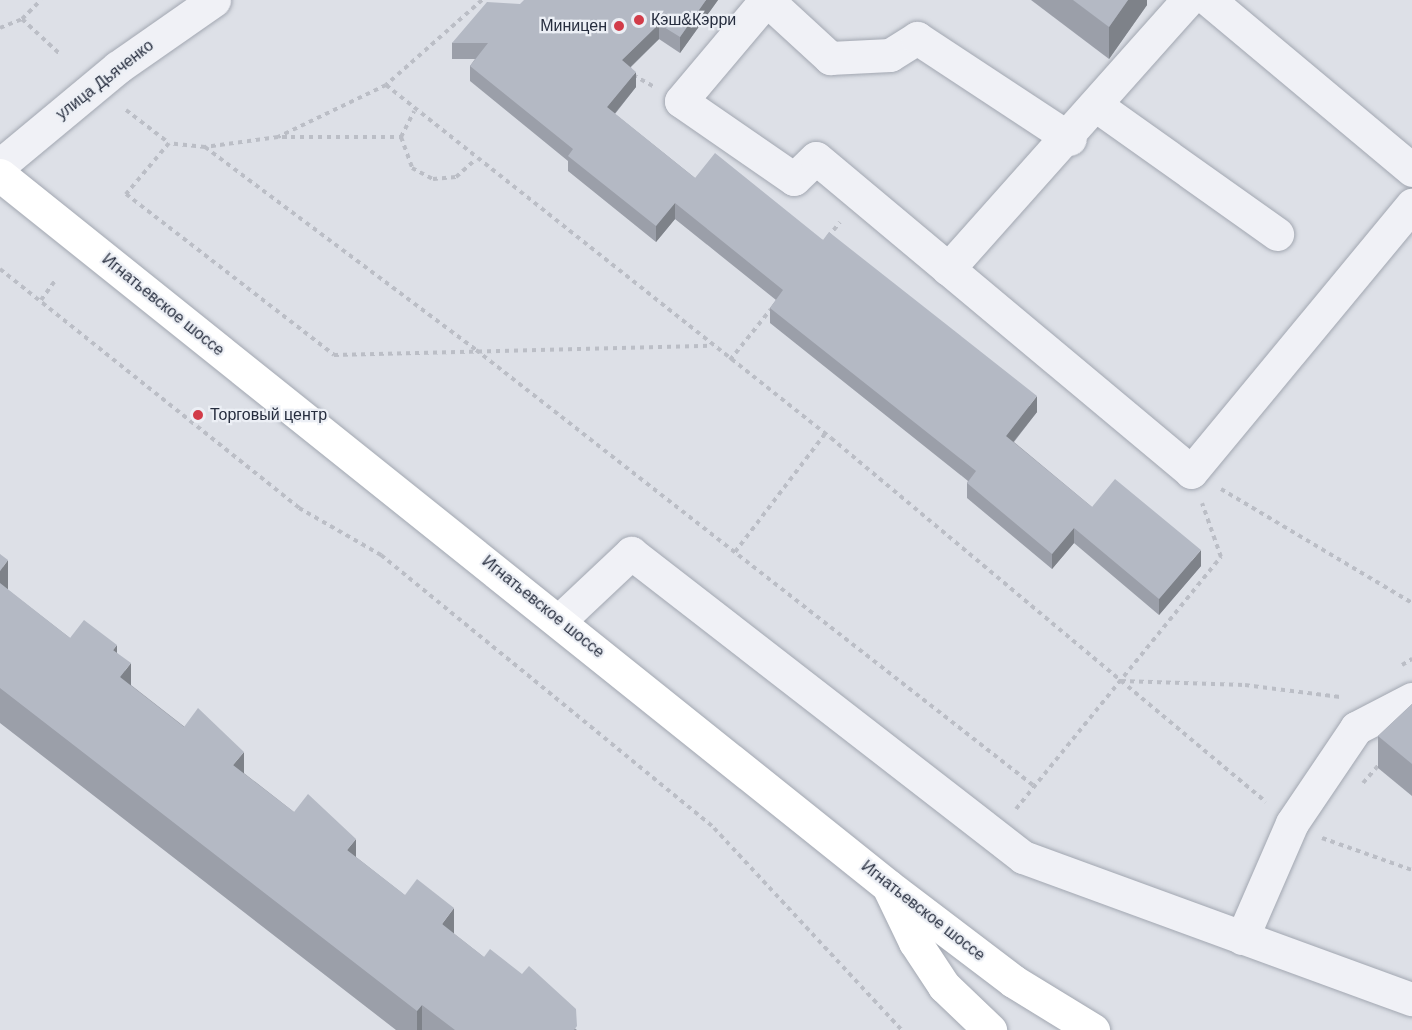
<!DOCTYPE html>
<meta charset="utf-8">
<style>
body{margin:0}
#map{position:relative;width:1412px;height:1030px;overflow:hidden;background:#dde0e7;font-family:Helvetica,sans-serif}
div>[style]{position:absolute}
.path>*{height:4px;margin-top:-2px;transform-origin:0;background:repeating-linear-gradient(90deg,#bbbec6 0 4.5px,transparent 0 9px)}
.roads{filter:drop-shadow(0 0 2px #a2a7b1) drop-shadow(0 0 2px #a2a7b1)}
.minor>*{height:33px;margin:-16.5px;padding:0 16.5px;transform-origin:16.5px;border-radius:16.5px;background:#f0f1f6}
.major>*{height:33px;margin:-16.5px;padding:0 16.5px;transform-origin:16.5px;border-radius:16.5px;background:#fff}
.wall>*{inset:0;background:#9b9fa9}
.shaded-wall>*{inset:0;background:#7e8289}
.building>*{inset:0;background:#b4b9c4}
.dots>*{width:16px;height:16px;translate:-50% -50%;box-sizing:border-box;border:3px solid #eceff5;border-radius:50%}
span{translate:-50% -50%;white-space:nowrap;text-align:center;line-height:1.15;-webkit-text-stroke:4.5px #eceff5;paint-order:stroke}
.poi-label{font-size:16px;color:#262d3e}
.left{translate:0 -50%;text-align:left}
.right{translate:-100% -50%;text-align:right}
.street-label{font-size:16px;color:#262d3e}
</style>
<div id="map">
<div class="path">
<i style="left:482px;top:0;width:128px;rotate:138.5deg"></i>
<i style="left:386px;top:85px;width:568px;rotate:38.42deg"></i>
<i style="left:831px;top:438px;width:567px;rotate:39.92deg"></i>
<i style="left:22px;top:19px;width:53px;rotate:42.7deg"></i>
<i style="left:0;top:28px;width:24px;rotate:-22deg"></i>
<i style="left:22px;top:19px;width:27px;rotate:-45deg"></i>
<i style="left:633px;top:75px;width:23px;rotate:29deg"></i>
<i style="left:386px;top:85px;width:120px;rotate:154.3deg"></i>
<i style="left:278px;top:137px;width:74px;rotate:172.2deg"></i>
<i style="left:205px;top:147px;width:36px;rotate:-174deg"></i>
<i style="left:169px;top:143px;width:67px;rotate:130.1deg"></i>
<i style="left:126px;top:194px;width:263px;rotate:37.7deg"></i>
<i style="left:334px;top:355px;width:377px;rotate:-1.4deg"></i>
<i style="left:126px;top:110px;width:54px;rotate:37.5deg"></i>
<i style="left:282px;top:137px;width:119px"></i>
<i style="left:401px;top:137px;width:29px;rotate:-63deg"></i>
<i style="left:401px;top:137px;width:33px;rotate:70deg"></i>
<i style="left:412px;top:168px;width:24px;rotate:28deg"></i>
<i style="left:433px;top:179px;width:23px;rotate:-5deg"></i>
<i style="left:456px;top:177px;width:27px;rotate:-42deg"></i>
<i style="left:205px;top:147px;width:339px;rotate:36.8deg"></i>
<i style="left:476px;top:350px;width:708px;rotate:38deg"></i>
<i style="left:828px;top:237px;width:19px;rotate:-51deg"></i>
<i style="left:0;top:269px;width:383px;rotate:38.6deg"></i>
<i style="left:299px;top:508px;width:95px;rotate:29.8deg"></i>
<i style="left:381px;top:555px;width:431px;rotate:39.3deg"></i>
<i style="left:714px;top:828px;width:276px;rotate:47.1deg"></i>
<i style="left:41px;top:300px;width:24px;rotate:-54deg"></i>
<i style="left:730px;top:360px;width:65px;rotate:-51.2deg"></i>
<i style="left:1221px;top:489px;width:222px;rotate:30.8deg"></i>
<i style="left:735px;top:552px;width:148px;rotate:-52.7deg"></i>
<i style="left:1402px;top:665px;width:12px;rotate:-31deg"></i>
<i style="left:1121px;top:681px;width:124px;rotate:1.8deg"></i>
<i style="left:1245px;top:685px;width:96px;rotate:7.2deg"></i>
<i style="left:1363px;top:783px;width:29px;rotate:-49deg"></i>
<i style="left:1016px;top:809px;width:325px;rotate:-50.9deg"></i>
<i style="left:1221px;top:557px;width:57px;rotate:-109.4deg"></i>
<i style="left:1322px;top:838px;width:96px;rotate:19.6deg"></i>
</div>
<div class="roads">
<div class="minor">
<i style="left:766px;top:0;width:132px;rotate:130.1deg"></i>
<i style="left:681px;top:101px;width:137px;rotate:34.6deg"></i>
<i style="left:794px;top:179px;width:30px;rotate:-44deg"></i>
<i style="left:816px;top:158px;width:489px;rotate:39.9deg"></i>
<i style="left:1191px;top:472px;width:347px;rotate:-50.4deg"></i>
<i style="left:767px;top:0;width:86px;rotate:42.6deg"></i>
<i style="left:830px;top:58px;width:60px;rotate:-2.9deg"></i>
<i style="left:890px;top:55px;width:32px;rotate:-32deg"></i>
<i style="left:917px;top:38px;width:183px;rotate:33.4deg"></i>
<i style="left:1209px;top:0;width:265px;rotate:39.9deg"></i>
<i style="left:1097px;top:106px;width:221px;rotate:35.4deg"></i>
<i style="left:0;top:165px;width:153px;rotate:-39.7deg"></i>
<i style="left:118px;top:67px;width:117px;rotate:-34.9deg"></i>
<i style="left:948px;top:269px;width:361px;rotate:-48.3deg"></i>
<i style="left:560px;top:620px;width:98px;rotate:-43.3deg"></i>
<i style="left:631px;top:553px;width:496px;rotate:37.8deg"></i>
<i style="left:1023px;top:857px;width:414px;rotate:20.1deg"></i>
<i style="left:1242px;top:938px;width:125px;rotate:-66.5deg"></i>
<i style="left:1292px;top:823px;width:115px;rotate:-56deg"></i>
<i style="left:1356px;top:728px;width:63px;rotate:-27.4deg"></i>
</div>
<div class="major">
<i style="left:0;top:175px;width:1138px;rotate:38.68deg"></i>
<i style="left:888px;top:886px;width:157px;rotate:37.2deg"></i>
<i style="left:1013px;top:981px;width:94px;rotate:31.5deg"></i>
<i style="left:890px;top:890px;width:58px;rotate:64.3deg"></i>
<i style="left:915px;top:942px;width:53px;rotate:56.6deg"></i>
<i style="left:944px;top:986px;width:64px;rotate:43.7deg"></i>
</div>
</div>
<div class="wall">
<i style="clip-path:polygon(718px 0,680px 53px,659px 39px,631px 67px,636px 87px,615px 114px,695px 178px,823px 240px,1037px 412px,1014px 442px,1092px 507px,1201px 566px,1159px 615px,1074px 543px,1052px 569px,967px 498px,967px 483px,968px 481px,770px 323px,770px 308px,776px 300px,675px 219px,656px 242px,568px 171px,568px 161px,470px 81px,470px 66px,475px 59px,452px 59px,452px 43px,520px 4px)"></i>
<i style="clip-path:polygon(1031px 0,1147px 0,1147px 5px,1109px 59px)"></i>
<i style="clip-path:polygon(0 554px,8px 590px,70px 638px,117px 653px,131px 685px,294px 812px,356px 857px,577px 1030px,396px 1030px,0 723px)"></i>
<i style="clip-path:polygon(1412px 704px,1412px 796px,1378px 768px,1378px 736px)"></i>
</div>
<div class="shaded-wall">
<i style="clip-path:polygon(706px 0,718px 0,680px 53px,680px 37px)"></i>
<i style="clip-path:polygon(1128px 0,1147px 0,1147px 5px,1109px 59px,1109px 27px)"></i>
<i style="clip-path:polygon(659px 24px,659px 39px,622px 75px,622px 60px)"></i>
<i style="clip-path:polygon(636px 72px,636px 87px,607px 123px,607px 107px)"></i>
<i style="clip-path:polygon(675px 203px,675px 219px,656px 242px,656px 226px)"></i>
<i style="clip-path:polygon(1037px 396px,1037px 412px,1006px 451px,1006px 436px)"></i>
<i style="clip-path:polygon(1074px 528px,1074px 543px,1052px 569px,1052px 554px)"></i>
<i style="clip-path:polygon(1201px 550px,1201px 566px,1159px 615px,1159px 599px)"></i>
<i style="clip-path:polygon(8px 560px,8px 595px,0 605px,0 571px)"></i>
<i style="clip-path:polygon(117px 645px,117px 679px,113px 650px)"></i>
<i style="clip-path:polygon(131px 663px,131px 698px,120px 677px)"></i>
<i style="clip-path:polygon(244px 752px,244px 787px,233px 765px)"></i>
<i style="clip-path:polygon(356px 839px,356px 874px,347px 850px)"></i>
<i style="clip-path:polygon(454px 908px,454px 942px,442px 924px)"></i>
<i style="clip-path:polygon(422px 1005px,422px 1030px,417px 1030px,417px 1011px)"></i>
</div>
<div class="building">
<i style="clip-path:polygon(524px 0,706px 0,680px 37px,659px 24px,622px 60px,636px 72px,607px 107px,695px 178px,715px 153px,823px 240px,829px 232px,1037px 396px,1006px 436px,1092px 507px,1115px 479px,1201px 550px,1159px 599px,1074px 528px,1052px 554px,967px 483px,976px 471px,770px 308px,783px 290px,675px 203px,656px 226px,568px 156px,573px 149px,470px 66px,488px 43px,452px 43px,487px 2px,520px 4px)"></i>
<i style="clip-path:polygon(1073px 0,1128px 0,1109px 27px)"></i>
<i style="clip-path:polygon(0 554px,8px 560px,0 571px)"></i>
<i style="clip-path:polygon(0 583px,70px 638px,84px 620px,117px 645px,113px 650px,131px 663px,120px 677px,184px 727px,198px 708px,244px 752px,233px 765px,294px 812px,308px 794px,356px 839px,347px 850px,405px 895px,417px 879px,454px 908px,442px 924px,484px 957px,490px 949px,522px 974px,529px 966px,576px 1009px,577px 1026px,574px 1030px,455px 1030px,422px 1005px,417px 1011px,0 688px)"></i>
<i style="clip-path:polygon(1412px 704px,1412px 764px,1378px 736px)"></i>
</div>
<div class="dots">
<i style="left:639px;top:20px;background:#d23c49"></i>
<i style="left:619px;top:26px;background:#d23c49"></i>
<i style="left:198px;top:415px;background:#d23c49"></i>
</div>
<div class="poi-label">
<span class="left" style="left:651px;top:20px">Кэш&amp;Кэрри</span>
<span class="right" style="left:607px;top:26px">Миницен</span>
<span class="left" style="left:210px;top:415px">Торговый центр</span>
</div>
<div class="street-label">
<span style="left:105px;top:80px;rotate:-38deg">улица Дьяченко</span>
<span style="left:163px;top:305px;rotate:39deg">Игнатьевское шоссе</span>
<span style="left:543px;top:607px;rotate:39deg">Игнатьевское шоссе</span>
<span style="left:923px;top:911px;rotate:38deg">Игнатьевское шоссе</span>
</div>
</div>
